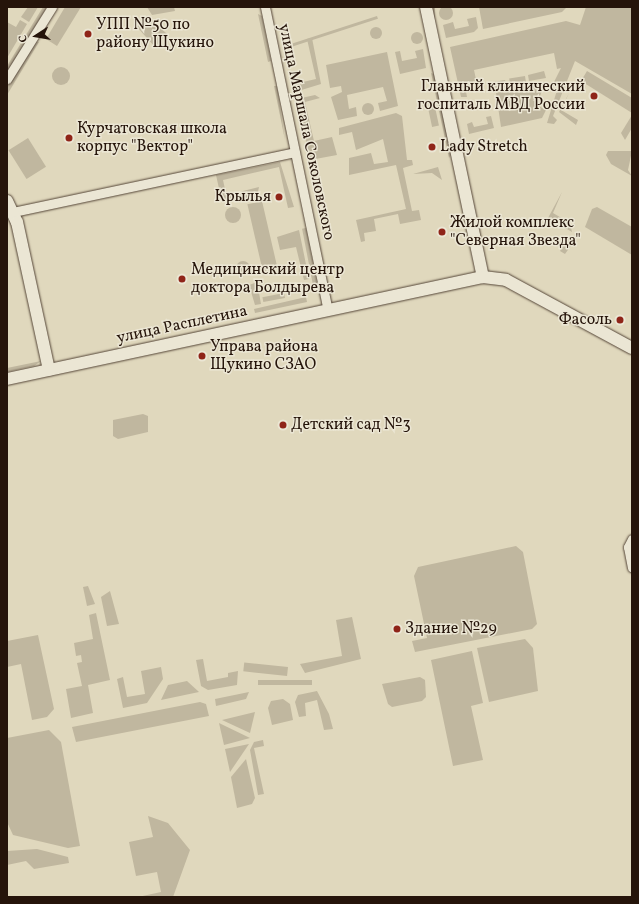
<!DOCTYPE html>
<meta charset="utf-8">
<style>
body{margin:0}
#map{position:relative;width:639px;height:904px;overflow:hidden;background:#e0d8bd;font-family:Vollkorn,serif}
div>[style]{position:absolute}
.green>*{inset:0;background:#c0b79f;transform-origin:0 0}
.round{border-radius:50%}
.roads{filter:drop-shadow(0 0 1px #544537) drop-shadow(0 0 1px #544537)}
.street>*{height:9px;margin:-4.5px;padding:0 4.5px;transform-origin:4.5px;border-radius:4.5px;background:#ebe6d4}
.secondary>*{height:12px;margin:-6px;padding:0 6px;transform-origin:6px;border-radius:6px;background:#ebe6d4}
.dots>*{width:11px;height:11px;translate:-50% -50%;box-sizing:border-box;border:2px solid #ebe6d4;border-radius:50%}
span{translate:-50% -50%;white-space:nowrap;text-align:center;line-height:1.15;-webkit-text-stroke:3px #ebe6d4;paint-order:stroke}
.poi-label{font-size:16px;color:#25140a}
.left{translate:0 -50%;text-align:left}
.right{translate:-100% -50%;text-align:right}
.street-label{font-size:16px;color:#25140a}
.frame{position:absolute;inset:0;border:8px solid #25140a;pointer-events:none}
.north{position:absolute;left:16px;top:16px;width:40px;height:40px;-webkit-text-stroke:3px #ebe6d4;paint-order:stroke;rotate:258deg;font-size:11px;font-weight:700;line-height:16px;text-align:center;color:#25140a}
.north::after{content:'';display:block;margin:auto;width:14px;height:18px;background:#25140a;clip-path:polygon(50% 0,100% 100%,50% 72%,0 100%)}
</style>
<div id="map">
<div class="green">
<i class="round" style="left:439px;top:6px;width:14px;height:14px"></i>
<i style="clip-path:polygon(28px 7px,38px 7px,29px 22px,21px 17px)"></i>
<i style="clip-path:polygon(43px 7px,47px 7px,7px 72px,7px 66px)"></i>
<i style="clip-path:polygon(65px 7px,81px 7px,57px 46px,46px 39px)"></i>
<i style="clip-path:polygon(147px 7px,174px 7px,175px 11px,152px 15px)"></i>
<i style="left:432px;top:7px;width:3px;height:33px"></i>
<i style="clip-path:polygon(479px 7px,567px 7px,562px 12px,483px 29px)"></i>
<i style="clip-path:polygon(586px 7px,632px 7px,632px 94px,575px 61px,553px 116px,557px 120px,554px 124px,547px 123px,558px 87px,552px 86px,561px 68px,557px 69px,554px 53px,474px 70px,477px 84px,465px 86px,467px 97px,461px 97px,450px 47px,566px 21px,580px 25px)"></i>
<i style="clip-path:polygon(258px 14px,262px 16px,271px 61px,268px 62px)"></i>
<i style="clip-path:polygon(148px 16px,167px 34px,155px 47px,137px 27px,143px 17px)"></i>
<i style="left:377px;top:16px;width:3px;height:89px;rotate:72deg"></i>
<i style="clip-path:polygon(476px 17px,478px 28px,474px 32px,446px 38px,443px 25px,453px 22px,455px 29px,469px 26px,467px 19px)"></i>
<i style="clip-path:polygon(20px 20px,27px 24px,7px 58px,7px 22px,16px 27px)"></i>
<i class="round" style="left:370px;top:27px;width:12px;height:12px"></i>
<i class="round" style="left:411px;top:32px;width:12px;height:12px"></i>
<i style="clip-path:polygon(312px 38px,321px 84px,295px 92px,294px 84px,316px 79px,307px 39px)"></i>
<i style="clip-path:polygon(35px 41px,39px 42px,7px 95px,7px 87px)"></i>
<i style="clip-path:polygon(423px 49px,426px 68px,400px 74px,395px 52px,400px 51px,402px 61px,417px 58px,415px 51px)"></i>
<i style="clip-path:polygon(387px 52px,398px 106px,380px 111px,378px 103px,387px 101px,383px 87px,347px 95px,349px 109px,356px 107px,357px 116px,338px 120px,331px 97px,342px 92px,341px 86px,330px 88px,326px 65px)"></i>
<i class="round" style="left:52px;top:67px;width:18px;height:18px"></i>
<i style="clip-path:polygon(544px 71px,546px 78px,529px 81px,528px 75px)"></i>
<i style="clip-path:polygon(587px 71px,632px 98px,632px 113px,581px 81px)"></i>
<i style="clip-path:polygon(431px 73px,436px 75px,452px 153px,449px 158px)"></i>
<i style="left:525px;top:76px;width:6px;height:16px;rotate:81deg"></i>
<i style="clip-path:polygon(505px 80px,507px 86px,490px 90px,488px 83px)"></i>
<i style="clip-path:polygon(545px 82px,537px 105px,546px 110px,542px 118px,501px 127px,496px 93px)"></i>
<i style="clip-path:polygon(274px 86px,277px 86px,285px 140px)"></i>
<i style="clip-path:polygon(569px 93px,561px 110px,578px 120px,576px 125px,559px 112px)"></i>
<i style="clip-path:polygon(315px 95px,320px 98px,305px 102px,314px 141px,332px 137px,337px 155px,310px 160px,297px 99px)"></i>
<i class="round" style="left:362px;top:103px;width:12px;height:12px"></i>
<i style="left:435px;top:107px;width:19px;height:7px;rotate:78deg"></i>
<i style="clip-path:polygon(396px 113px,402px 116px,407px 160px,412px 160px,413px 165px,403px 168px,412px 211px,419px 210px,421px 220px,400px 224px,398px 214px,374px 219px,376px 231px,364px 233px,365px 241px,361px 242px,356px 220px,406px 209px,396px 165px,349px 175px,349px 158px,371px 153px,374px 164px,388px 162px,383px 139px,356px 150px,352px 132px,339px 135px,339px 128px)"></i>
<i style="clip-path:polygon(632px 115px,632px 128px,625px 140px,621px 133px)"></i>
<i style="clip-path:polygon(491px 116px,494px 128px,469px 134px,467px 124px,472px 122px,474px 127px,488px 124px,486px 117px)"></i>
<i style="left:28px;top:138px;width:34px;height:23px;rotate:58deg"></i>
<i style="clip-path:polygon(608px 151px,632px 151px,628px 170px,632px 176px,611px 164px,606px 155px)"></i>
<i style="clip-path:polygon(280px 162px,294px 207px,288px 208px,279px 167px,223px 180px,226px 194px,236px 192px,237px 200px,222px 202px,216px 175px)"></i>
<i style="clip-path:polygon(438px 167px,442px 180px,432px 173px,413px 174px)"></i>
<i style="clip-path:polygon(259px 187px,257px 196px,240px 200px,239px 192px)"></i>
<i style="clip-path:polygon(562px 192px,553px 213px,570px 223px,572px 232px,548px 218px)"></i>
<i style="left:262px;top:201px;width:69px;height:15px;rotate:77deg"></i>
<i style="clip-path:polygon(597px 207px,632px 227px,632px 255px,585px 227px,592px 209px)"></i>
<i class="round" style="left:225px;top:207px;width:16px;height:16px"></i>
<i style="left:306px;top:228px;width:60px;height:4px;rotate:79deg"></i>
<i style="clip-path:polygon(299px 230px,309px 279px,304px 280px,296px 247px,280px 250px,277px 237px)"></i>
<i style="clip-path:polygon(569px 236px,575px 240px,565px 254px,560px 251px)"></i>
<i class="round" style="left:236px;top:261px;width:14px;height:14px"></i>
<i style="clip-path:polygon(257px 282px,261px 304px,255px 305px,249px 285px)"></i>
<i style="left:284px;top:293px;width:5px;height:22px;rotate:79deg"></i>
<i style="clip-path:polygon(306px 297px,307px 302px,255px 313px,254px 309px)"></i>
<i style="clip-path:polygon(41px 361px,34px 366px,7px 372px,7px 368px)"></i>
<i style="clip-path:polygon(143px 414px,148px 416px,148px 432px,118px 439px,113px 436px,113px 420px)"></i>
<i style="clip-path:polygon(516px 546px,523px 552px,537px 624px,532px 629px,415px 652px,412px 641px,427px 638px,414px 576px,418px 567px)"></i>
<i style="clip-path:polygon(88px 586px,95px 604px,87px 606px,83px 587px)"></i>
<i style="clip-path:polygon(110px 591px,119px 624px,107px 626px,101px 597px)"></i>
<i style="clip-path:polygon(96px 613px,110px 680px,88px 685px,93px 713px,71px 718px,66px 689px,82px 686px,77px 663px,82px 662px,81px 655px,76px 656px,74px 643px,93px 639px,89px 615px)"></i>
<i style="clip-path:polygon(352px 617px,361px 659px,305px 673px,300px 664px,342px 656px,336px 620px)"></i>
<i style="clip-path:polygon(38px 635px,54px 709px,47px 717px,32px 720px,21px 664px,7px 667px,7px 641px)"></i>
<i style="clip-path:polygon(525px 639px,533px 648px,538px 691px,489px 702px,477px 648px)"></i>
<i style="clip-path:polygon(472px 651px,483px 703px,471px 706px,483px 760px,453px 766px,431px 660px)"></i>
<i style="clip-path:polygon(203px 659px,207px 681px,228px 677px,228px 673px,238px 671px,237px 685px,208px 690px,201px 686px,196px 660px)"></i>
<i style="clip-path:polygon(161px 667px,163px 679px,147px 703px,123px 708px,117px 679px,123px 677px,127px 697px,145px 694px,141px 671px)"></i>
<i style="left:288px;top:667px;width:9px;height:44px;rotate:96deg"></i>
<i style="clip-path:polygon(420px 677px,425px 680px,426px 697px,422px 701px,392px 707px,388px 704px,382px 684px)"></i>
<i style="left:312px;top:680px;width:5px;height:54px;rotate:90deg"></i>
<i style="clip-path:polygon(187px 681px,199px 692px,161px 700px,168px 685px)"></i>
<i style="clip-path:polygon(317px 691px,329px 714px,333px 729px,324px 730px,317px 700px,305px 703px,306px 716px,299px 717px,295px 702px,298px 695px)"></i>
<i style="clip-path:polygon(249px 692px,246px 699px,216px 706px,215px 699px)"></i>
<i style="clip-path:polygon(283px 699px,290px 704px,293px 720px,272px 725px,268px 708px,271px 701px)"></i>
<i style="clip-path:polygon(200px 702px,206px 704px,209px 716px,76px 742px,72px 727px)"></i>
<i style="clip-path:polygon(255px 712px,250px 733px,222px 720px)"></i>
<i style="clip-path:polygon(219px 723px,250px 738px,224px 745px)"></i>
<i style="clip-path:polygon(49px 730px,61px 742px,80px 846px,68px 848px,13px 835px,7px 822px,7px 738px)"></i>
<i style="clip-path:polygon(263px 740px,264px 746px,254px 748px,264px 794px,258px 795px,250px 750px,254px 742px)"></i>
<i style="clip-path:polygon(249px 744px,230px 772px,225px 749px)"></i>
<i style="clip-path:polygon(246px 759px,255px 798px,252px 804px,237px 808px,231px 777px)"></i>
<i style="clip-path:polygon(148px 816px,168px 823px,190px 850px,173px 897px,138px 897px,161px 892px,157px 872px,136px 876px,129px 842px,153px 837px)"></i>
<i style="clip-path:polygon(37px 849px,68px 857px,69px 863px,34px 869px,26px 861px,7px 865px,7px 851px)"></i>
</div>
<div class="roads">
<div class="street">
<i style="left:265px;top:7px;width:309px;rotate:78.3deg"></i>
<i style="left:7px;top:79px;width:85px;rotate:-58deg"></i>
<i style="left:13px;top:212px;width:288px;rotate:-12deg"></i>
<i style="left:632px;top:539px;width:9px;rotate:117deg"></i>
<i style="left:628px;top:547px;width:21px;rotate:79deg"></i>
</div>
<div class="secondary">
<i style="left:426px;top:7px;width:276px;rotate:78.1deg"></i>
<i style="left:7px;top:201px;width:23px;rotate:65deg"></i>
<i style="left:17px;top:222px;width:151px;rotate:77.8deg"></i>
<i style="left:7px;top:379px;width:487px;rotate:-12.1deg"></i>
<i style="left:483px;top:277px;width:23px;rotate:7deg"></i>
<i style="left:506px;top:280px;width:143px;rotate:28.4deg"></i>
</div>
</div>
<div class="dots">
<i style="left:88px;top:34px;background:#8f2418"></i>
<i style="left:594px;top:96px;background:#8f2418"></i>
<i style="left:69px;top:138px;background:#8f2418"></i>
<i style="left:432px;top:147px;background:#8f2418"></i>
<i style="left:279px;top:197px;background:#8f2418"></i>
<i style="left:442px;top:232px;background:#8f2418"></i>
<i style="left:182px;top:279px;background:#8f2418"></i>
<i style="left:620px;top:320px;background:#8f2418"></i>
<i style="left:202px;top:356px;background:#8f2418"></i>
<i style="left:283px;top:425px;background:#8f2418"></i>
<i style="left:397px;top:629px;background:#8f2418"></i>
</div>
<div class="poi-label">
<span class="left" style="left:96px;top:34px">УПП №50 по<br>району Щукино</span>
<span class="right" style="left:585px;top:96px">Главный клинический<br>госпиталь МВД России</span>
<span class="left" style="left:77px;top:138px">Курчатовская школа<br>корпус "Вектор"</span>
<span class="left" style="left:440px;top:147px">Lady Stretch</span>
<span class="right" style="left:271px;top:197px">Крылья</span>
<span class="left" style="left:450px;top:232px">Жилой комплекс<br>"Северная Звезда"</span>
<span class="left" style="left:191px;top:279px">Медицинский центр<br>доктора Болдырева</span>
<span class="right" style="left:612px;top:320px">Фасоль</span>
<span class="left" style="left:210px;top:356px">Управа района<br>Щукино СЗАО</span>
<span class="left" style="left:291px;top:425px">Детский сад №3</span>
<span class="left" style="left:405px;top:629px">Здание №29</span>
</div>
<div class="street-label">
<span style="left:306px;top:132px;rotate:78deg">улица Маршала Соколовского</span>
<span style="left:182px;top:325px;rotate:-12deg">улица Расплетина</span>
</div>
<div class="frame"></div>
<div class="north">С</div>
</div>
